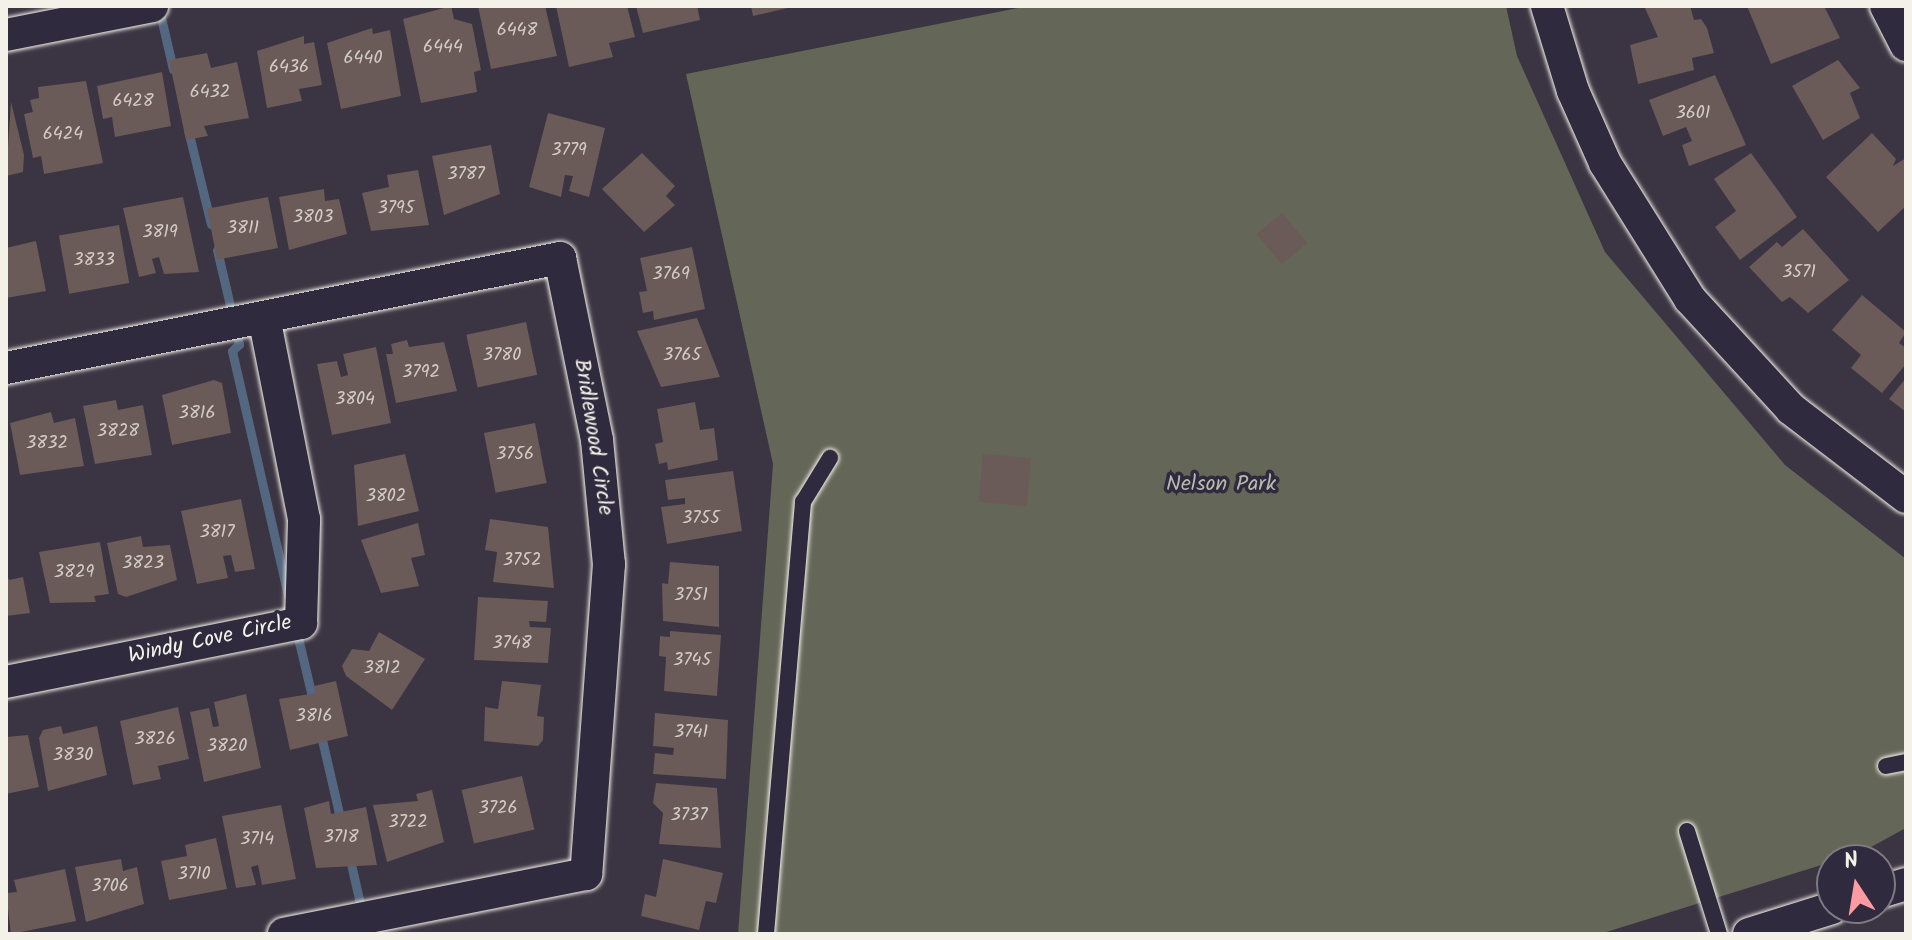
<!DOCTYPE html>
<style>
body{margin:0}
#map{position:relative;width:1912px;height:940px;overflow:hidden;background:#3b3442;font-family:Kalam,sans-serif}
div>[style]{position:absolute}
.green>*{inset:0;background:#646658}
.stream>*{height:9px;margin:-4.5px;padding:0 4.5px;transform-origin:4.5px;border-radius:4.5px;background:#546780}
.building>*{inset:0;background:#6a5a58;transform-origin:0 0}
.roads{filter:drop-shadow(0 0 2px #f4f1e8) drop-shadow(0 0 2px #f4f1e8)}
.service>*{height:16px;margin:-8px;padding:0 8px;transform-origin:8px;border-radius:8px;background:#2f2a3d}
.minor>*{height:32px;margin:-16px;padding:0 16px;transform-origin:16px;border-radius:16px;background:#2f2a3d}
span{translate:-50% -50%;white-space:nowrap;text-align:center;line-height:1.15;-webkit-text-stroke:7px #2f2a3d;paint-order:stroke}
.number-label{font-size:18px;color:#d2cbc4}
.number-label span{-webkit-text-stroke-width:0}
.street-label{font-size:22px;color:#f4f1e8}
.park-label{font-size:22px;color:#bab9ae}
.frame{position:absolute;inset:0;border:8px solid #f4f1e8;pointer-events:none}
.north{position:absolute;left:1816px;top:844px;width:80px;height:80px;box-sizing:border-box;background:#2f2a3d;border:2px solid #7e7a81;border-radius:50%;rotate:348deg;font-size:22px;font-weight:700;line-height:32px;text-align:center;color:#f4f1e8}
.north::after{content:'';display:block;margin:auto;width:28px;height:36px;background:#ff9aa2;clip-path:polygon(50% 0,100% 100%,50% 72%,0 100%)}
</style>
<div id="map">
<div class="green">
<i style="clip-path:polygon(1028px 6px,1506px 6px,1517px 56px,1605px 252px,1785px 465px,1906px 559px,1906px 828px,1860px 853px,1600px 934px,738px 934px,773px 464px,686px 74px)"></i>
</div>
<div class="stream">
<i style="left:159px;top:9px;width:62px;rotate:76.9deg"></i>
<i style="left:188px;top:130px;width:97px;rotate:76.3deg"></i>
<i style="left:217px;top:250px;width:97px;rotate:76.8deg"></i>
<i style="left:239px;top:344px;width:10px;rotate:135deg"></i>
<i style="left:232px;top:351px;width:251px;rotate:77.1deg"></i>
<i style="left:296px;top:629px;width:78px;rotate:76.7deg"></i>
<i style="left:320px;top:731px;width:93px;rotate:77deg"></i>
<i style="left:349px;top:855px;width:81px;rotate:77.2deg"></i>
</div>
<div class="building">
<i style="clip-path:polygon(451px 6px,454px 19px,472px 24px,481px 70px,474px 72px,477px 92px,421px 103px,403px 19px)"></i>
<i style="clip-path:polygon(478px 6px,545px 6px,557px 56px,491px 69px)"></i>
<i style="clip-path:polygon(556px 6px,627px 6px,635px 37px,609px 43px,613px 57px,569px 67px)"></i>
<i style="clip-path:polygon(636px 6px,697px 6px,700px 20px,643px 33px)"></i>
<i style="clip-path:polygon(751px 6px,792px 6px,792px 7px,753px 16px)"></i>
<i style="clip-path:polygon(1644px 6px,1690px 6px,1694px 20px,1701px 19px,1707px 28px,1714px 53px,1692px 58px,1694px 70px,1638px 84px,1630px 45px,1658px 37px)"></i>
<i style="clip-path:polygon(1747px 6px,1824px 6px,1840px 38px,1771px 64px)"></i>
<i style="clip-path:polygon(372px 28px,373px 34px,390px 30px,401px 96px,341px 109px,327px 43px)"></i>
<i style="clip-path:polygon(304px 36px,304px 44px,314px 42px,322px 85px,299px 89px,302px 101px,267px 108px,257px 51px)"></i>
<i style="clip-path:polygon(207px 53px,211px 68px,237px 62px,249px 118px,204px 126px,208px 136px,186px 140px,169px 60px)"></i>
<i style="clip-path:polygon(1838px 60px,1860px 88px,1850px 93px,1860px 118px,1823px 140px,1792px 86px)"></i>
<i style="clip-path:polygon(162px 72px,171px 126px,115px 137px,112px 117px,103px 119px,97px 86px)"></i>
<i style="clip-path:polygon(1715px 75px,1746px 145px,1689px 166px,1682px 145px,1692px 141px,1686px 127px,1663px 136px,1649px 100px)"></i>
<i style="clip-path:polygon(86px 81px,103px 163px,44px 174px,41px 156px,33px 158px,24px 114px,33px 112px,30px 100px,39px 98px,38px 87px)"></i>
<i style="clip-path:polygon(11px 102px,24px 155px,23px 172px,6px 176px)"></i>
<i style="clip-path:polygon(548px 113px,605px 128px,589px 197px,569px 191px,573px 176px,565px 175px,561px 197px,529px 187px)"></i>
<i style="clip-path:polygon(1872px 133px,1896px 159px,1893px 166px,1906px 158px,1906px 206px,1878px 232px,1826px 177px)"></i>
<i style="clip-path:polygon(491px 145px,500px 194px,444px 215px,432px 156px)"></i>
<i style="clip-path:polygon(642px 153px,675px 186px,666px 196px,675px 205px,644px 232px,602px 189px)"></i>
<i style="clip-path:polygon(1751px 153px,1797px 217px,1740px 260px,1715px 227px,1736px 211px,1714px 179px)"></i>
<i style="clip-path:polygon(418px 170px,429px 225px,371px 231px,362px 193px,389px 187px,387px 175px)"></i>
<i style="clip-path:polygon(324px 189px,325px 201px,339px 199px,347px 234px,289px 250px,279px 197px)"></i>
<i style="clip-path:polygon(183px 197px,199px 272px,164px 274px,159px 257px,152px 259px,156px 273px,139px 277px,123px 208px)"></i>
<i style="left:268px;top:197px;width:52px;height:62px;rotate:79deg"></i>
<i style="left:1282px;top:213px;width:39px;height:33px;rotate:50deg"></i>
<i style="left:119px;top:225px;width:59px;height:61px;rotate:80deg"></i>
<i style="clip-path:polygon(1803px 229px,1849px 280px,1808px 313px,1790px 297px,1782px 302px,1749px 267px,1777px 242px,1782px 247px)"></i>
<i style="clip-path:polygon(36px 241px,46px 291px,6px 298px,6px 248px)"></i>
<i style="clip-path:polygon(692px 247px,705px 309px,654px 320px,653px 311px,643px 313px,639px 292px,647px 291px,640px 258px)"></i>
<i style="clip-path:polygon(1862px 295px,1906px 332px,1899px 343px,1906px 348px,1906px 364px,1882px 393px,1851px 368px,1861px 355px,1832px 330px)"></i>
<i style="clip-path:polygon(697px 318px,720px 377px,661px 387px,637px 331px)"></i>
<i style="left:526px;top:322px;width:54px;height:61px;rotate:78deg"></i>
<i style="clip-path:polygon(407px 340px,409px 347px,444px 342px,457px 391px,396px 403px,386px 354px,393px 354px,391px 344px)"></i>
<i style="clip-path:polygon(376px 347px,391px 423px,332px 435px,317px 364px,337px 361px,341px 377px,348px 375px,343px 354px)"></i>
<i style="clip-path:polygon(1906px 378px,1906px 412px,1889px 399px)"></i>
<i style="clip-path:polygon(214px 380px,222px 383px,231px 433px,172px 445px,162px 395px)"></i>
<i style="clip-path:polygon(116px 400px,118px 410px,143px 405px,152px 455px,95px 464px,83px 406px)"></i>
<i style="clip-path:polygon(695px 402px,700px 430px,714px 428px,718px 460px,668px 470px,667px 462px,659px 464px,655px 444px,663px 442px,657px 409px)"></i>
<i style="clip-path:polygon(51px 412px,54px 423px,75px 418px,84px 466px,20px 475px,10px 423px)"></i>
<i style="left:535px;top:423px;width:61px;height:52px;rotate:79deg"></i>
<i style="clip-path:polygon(405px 454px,419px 511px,358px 526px,354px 465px)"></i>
<i style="left:983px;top:454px;width:48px;height:48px;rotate:5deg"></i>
<i style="clip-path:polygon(733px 471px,742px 531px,667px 544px,661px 507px,685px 504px,685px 498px,668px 500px,665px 480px)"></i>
<i style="clip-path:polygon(241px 499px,255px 569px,235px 572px,231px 555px,223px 556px,228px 578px,197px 584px,181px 511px)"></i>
<i style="clip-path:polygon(490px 519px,548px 527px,554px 588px,493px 582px,497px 552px,485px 550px)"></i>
<i style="clip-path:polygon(418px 523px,425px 555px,411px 558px,419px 586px,381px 593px,361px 540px)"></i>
<i style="clip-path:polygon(141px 536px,143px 547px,170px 545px,177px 580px,126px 597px,118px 594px,107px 543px)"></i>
<i style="clip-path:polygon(100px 542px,109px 594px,94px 596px,96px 602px,50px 603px,39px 552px)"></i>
<i style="clip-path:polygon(670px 562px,719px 566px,719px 627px,663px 621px,662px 583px,668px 584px)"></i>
<i style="clip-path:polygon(6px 572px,9px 580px,23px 577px,30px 613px,6px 616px)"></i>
<i style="clip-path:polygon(478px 597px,548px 601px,546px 622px,529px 621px,530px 627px,551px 628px,548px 663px,474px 660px)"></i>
<i style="clip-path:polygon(670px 631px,721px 635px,717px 696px,664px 691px,666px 657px,659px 656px,660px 636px,670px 637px)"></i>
<i style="clip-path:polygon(379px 632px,425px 659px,392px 710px,346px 676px,342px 666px,352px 649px,369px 651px)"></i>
<i style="clip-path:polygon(336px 681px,348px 736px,290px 750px,279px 699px,316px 693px,314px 686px)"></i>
<i style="clip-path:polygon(502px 681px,541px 685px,537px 716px,544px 717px,543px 740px,538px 746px,484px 741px,485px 707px,498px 709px)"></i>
<i style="clip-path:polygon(246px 694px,261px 768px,204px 782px,190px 712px,209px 708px,213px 727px,219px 726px,214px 702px)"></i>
<i style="clip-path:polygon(178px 707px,189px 759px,158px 766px,161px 779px,133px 785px,120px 721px)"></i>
<i style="clip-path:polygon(655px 713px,728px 720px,726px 779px,653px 774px,655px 753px,673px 755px,674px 748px,653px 746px)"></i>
<i style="clip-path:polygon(61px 726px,63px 734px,97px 726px,107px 775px,48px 791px,39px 738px,43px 730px)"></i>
<i style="clip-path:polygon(28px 735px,39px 787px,6px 794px,6px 737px)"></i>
<i style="left:522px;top:776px;width:55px;height:62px;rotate:77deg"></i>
<i style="clip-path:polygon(656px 783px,717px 788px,721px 848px,659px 844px,663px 813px,653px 803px)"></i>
<i style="clip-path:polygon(432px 790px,444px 842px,387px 862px,373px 805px,418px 801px,416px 794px)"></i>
<i style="clip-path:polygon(329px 801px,331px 814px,366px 807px,377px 865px,316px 868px,304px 808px)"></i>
<i style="clip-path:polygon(281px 805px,296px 879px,262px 885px,258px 865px,251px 867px,256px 885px,236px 888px,222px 816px)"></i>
<i style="clip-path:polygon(216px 838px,227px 889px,169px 900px,161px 861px,187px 856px,185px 845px)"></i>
<i style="clip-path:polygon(121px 859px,123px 871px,137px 867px,144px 904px,86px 922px,75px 867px)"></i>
<i style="clip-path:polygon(663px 859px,723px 873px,716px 903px,706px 901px,699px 930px,641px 916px,645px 894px,656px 897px)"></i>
<i style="clip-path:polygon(65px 869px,76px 921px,11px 934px,6px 893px,17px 892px,14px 880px)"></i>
</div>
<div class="roads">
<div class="service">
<i style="left:1886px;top:766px;width:20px;rotate:-11deg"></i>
<i style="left:1687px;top:831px;width:108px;rotate:72.7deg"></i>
<i style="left:766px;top:934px;width:434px;rotate:-85.1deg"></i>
<i style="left:803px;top:502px;width:52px;rotate:-58.5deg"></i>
</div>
<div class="minor">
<i style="left:1547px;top:6px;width:89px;rotate:73deg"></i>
<i style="left:1573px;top:91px;width:79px;rotate:66deg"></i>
<i style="left:1605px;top:163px;width:160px;rotate:58deg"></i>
<i style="left:1690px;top:299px;width:149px;rotate:47.4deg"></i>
<i style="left:1791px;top:409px;width:145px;rotate:37.4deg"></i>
<i style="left:1886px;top:6px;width:44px;rotate:62.9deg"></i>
<i style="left:6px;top:35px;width:149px;rotate:-11.2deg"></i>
<i style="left:6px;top:368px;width:565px;rotate:-11.23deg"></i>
<i style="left:560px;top:258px;width:186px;rotate:78.5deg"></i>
<i style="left:597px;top:440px;width:125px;rotate:84.5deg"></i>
<i style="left:609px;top:564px;width:311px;rotate:94.2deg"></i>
<i style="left:586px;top:874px;width:308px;rotate:168.8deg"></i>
<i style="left:6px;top:682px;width:301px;rotate:-11.3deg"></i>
<i style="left:301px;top:623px;width:104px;rotate:-88.3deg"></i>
<i style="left:304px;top:519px;width:206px;rotate:-101.2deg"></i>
<i style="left:1880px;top:892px;width:27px;rotate:-17deg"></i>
<i style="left:1749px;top:934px;width:87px;rotate:-17.4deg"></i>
</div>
</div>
<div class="number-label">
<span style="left:517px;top:31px">6448</span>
<span style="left:443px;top:48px">6444</span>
<span style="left:363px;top:59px">6440</span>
<span style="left:289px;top:68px">6436</span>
<span style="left:210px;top:93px">6432</span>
<span style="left:133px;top:102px">6428</span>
<span style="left:1693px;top:114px">3601</span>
<span style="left:63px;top:135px">6424</span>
<span style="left:569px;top:151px">3779</span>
<span style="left:466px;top:175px">3787</span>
<span style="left:396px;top:209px">3795</span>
<span style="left:313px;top:218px">3803</span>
<span style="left:243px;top:229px">3811</span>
<span style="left:160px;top:233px">3819</span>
<span style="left:94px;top:261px">3833</span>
<span style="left:1799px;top:273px">3571</span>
<span style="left:671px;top:275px">3769</span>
<span style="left:502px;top:356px">3780</span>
<span style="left:682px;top:356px">3765</span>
<span style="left:421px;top:373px">3792</span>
<span style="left:355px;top:400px">3804</span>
<span style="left:197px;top:414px">3816</span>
<span style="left:118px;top:432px">3828</span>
<span style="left:47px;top:444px">3832</span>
<span style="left:515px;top:455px">3756</span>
<span style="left:386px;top:497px">3802</span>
<span style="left:701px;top:519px">3755</span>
<span style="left:217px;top:533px">3817</span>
<span style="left:522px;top:561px">3752</span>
<span style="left:143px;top:564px">3823</span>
<span style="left:74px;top:573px">3829</span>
<span style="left:691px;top:596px">3751</span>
<span style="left:512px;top:644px">3748</span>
<span style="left:692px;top:661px">3745</span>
<span style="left:382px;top:669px">3812</span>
<span style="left:314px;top:717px">3816</span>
<span style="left:691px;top:733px">3741</span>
<span style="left:155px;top:740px">3826</span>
<span style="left:227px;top:747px">3820</span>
<span style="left:73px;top:756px">3830</span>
<span style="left:498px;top:809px">3726</span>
<span style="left:689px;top:816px">3737</span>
<span style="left:408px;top:823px">3722</span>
<span style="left:341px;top:838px">3718</span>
<span style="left:257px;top:840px">3714</span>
<span style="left:194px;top:875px">3710</span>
<span style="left:110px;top:887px">3706</span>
</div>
<div class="street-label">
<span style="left:593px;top:437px;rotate:81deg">Bridlewood Circle</span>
<span style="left:210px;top:640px;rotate:-12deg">Windy Cove Circle</span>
</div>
<div class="park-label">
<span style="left:1221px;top:485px">Nelson Park</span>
</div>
<div class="frame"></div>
<div class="north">N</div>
</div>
